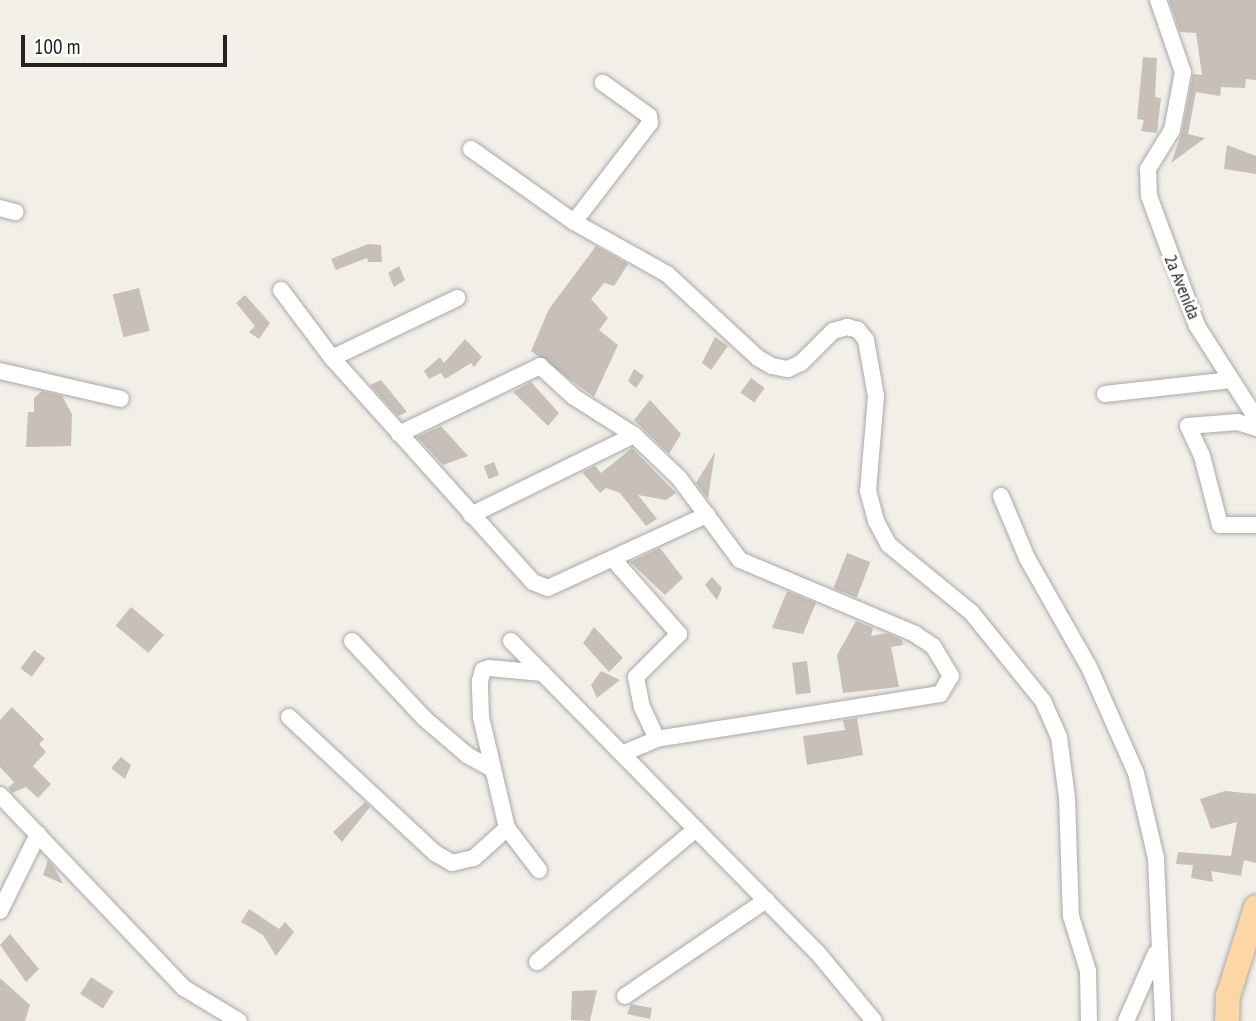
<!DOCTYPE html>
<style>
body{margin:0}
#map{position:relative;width:1256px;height:1021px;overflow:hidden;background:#f2efe9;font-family:"PT Sans Narrow",sans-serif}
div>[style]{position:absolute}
.building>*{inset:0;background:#c7bfb8;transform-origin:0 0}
.roads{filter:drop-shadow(0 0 2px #a9a9a9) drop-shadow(0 0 2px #a9a9a9)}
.minor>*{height:16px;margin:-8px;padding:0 8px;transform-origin:8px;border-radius:8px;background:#fff}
.primary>*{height:24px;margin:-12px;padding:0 12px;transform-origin:12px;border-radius:12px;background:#fcd6a4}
span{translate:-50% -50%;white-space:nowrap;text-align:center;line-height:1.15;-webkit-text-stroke:6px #fff;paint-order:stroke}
.street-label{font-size:18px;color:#222}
.scale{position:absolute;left:21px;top:35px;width:206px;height:32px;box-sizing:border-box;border:4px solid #222;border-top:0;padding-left:9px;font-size:21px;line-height:24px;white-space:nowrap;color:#222;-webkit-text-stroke:5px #fff;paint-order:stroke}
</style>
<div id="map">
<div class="building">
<i style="clip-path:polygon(1169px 0,1256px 0,1256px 80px,1246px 79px,1245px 88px,1221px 87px,1220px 96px,1196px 92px,1188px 134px,1205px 138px,1171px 163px,1182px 132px,1193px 74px,1202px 75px,1196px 33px,1180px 32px)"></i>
<i style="clip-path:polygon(1143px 57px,1157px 58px,1155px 97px,1161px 98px,1157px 133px,1141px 131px,1144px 120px,1137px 119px)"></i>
<i style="clip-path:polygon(1227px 145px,1256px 156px,1256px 174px,1224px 169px)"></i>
<i style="clip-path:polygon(368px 244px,381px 245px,382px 262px,368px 262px,367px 258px,336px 270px,331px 259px)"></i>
<i style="clip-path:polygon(596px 246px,628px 264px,614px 286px,604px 283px,591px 299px,608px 318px,599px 330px,618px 345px,594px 397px,531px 351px,549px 309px)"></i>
<i style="clip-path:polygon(399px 266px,405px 280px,394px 287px,388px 273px)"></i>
<i style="left:139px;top:288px;width:44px;height:27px;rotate:76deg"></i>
<i style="clip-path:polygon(245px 295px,270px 323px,259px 339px,249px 332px,255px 326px,236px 303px)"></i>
<i style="clip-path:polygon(715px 337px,728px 346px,711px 370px,702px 363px)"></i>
<i style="clip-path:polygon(465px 339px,482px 357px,474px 367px,471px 363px,445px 379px,441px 373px,429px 379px,424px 371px,440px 357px,444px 363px)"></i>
<i style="clip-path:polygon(634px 369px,644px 376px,636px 388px,628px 381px)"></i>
<i style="left:751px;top:378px;width:17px;height:18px;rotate:36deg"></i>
<i style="clip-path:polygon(381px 380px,407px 412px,398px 416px,370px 385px)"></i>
<i style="clip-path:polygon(531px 382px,559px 413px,548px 426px,513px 392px)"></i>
<i style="clip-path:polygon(42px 391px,62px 396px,72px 414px,71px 446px,26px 447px,28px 412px,34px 412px,34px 398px)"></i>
<i style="clip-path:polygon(650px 400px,681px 434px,669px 454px,634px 420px)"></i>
<i style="clip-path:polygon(441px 426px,468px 456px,443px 465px,417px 437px)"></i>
<i style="clip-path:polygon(632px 448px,676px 493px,666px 500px,638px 495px,657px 519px,646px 526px,620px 493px,606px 488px,600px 493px,582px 472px,595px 466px,601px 473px)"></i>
<i style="clip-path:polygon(715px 452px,708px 499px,696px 483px)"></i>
<i style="left:494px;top:462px;width:14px;height:11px;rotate:69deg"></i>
<i style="clip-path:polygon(660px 548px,683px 578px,665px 595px,630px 562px)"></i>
<i style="left:847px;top:553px;width:25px;height:38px;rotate:21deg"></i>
<i style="clip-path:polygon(712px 577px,722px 588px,717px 600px,705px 585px)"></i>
<i style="clip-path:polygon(787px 591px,816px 603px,803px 634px,772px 628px)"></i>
<i style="left:131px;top:607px;width:43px;height:24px;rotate:40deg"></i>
<i style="clip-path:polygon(856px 621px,873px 628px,871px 636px,887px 633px,902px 640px,903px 645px,891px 647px,899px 687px,843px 693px,837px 655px)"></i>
<i style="clip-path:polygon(594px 627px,623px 658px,609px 672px,583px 643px)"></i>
<i style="left:34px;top:650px;width:14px;height:23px;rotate:36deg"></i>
<i style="left:807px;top:661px;width:32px;height:15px;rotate:83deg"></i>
<i style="clip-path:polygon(601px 671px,620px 680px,597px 698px,591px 685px)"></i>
<i style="clip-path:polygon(12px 707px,44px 739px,39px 744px,46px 752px,33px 766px,51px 784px,38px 798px,26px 787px,12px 793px,8px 788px,14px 782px,0 767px,0 720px)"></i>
<i style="clip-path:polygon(857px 718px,863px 755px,807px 765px,803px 736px,845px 730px,843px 720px)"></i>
<i style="clip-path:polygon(121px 757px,131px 765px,125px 779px,111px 768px)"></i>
<i style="clip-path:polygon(1225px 791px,1256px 794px,1256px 863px,1244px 860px,1241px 876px,1211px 871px,1213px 882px,1191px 878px,1193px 865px,1176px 864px,1178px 852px,1231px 856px,1237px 822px,1211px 829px,1200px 799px)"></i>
<i style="clip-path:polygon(365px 802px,370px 807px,342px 842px,333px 832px)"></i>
<i style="clip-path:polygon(48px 860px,54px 867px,63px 884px,43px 875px)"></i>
<i style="clip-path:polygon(249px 909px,279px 929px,285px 922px,294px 932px,276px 956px,263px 935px,241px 922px)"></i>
<i style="clip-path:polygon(10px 934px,39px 969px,26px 982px,0 945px)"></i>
<i style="left:91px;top:977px;width:27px;height:20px;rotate:33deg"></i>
<i style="clip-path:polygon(0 978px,30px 1005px,25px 1021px,0 1021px)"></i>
<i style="clip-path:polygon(597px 990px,590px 1021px,571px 1020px,572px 991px)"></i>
<i style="clip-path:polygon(631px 1004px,652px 1008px,650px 1019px,627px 1014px)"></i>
</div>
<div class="roads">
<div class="minor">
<i style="left:1158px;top:0;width:76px;rotate:70.9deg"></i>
<i style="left:1183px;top:72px;width:59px;rotate:100.7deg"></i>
<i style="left:1172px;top:130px;width:46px;rotate:121.6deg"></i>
<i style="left:1148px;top:169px;width:27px;rotate:88deg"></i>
<i style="left:1149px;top:196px;width:139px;rotate:69.7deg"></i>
<i style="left:1197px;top:326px;width:109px;rotate:57.3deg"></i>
<i style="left:471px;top:149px;width:126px;rotate:35.3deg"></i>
<i style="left:574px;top:222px;width:107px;rotate:29.2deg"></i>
<i style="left:667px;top:274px;width:124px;rotate:42.7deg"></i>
<i style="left:758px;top:358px;width:16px;rotate:30deg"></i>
<i style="left:772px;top:366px;width:16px;rotate:11deg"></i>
<i style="left:788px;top:369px;width:14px;rotate:-25deg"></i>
<i style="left:801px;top:363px;width:45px;rotate:-45deg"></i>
<i style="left:833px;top:331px;width:15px;rotate:-16deg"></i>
<i style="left:847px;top:327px;width:11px;rotate:15deg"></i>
<i style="left:858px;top:330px;width:13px;rotate:51deg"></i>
<i style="left:866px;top:340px;width:57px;rotate:79.9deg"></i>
<i style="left:876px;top:396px;width:95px;rotate:94.8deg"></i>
<i style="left:868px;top:491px;width:31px;rotate:75deg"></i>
<i style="left:876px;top:521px;width:27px;rotate:62deg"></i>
<i style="left:889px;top:545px;width:106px;rotate:39.3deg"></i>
<i style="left:971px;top:612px;width:114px;rotate:51deg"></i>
<i style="left:1043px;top:701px;width:39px;rotate:66deg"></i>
<i style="left:1059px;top:737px;width:62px;rotate:82.5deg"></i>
<i style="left:1067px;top:798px;width:118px;rotate:88.1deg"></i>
<i style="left:1071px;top:916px;width:58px;rotate:72.8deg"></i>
<i style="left:1088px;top:971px;width:50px;rotate:88.9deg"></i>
<i style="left:0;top:208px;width:16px;rotate:15deg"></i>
<i style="left:574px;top:222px;width:125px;rotate:-52.5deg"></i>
<i style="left:650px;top:123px;width:7px;rotate:-98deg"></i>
<i style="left:649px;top:116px;width:57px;rotate:-144.3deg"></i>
<i style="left:281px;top:290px;width:85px;rotate:53.1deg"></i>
<i style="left:332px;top:358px;width:301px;rotate:48.1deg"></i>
<i style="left:533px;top:582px;width:16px;rotate:22deg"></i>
<i style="left:548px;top:588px;width:175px;rotate:-24.7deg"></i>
<i style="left:332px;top:358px;width:139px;rotate:-25.6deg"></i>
<i style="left:0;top:371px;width:124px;rotate:13deg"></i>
<i style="left:1105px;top:394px;width:127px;rotate:-6.3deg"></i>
<i style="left:1256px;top:428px;width:19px;rotate:-162deg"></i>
<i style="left:1238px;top:422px;width:50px;rotate:175.4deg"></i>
<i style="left:1188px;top:426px;width:33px;rotate:65deg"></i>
<i style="left:1202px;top:456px;width:71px;rotate:75.4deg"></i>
<i style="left:1220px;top:525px;width:36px"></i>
<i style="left:399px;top:434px;width:157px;rotate:-25.7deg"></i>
<i style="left:540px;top:366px;width:46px;rotate:42.4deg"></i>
<i style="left:574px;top:397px;width:71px;rotate:32.3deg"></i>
<i style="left:634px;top:435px;width:62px;rotate:43.7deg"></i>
<i style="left:679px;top:478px;width:102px;rotate:53.4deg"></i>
<i style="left:740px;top:560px;width:190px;rotate:22.9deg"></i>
<i style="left:915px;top:634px;width:22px;rotate:34deg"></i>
<i style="left:933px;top:646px;width:35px;rotate:59deg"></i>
<i style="left:951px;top:676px;width:21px;rotate:121deg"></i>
<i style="left:940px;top:694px;width:287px;rotate:171deg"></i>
<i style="left:657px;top:739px;width:36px;rotate:157deg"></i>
<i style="left:1001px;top:496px;width:67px;rotate:67.2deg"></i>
<i style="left:1027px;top:558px;width:125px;rotate:60.4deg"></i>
<i style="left:1089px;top:667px;width:116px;rotate:66.1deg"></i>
<i style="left:1136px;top:773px;width:87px;rotate:76.8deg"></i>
<i style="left:1156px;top:858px;width:163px;rotate:87.5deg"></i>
<i style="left:471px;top:515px;width:182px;rotate:-26.1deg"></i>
<i style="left:613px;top:559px;width:100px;rotate:48.7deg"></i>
<i style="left:679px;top:634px;width:61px;rotate:135deg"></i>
<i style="left:636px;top:677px;width:31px;rotate:79deg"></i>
<i style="left:642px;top:707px;width:35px;rotate:65deg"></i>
<i style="left:352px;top:641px;width:107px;rotate:46.9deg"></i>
<i style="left:425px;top:719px;width:55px;rotate:40.6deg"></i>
<i style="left:467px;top:755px;width:29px;rotate:29deg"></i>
<i style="left:511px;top:641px;width:436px;rotate:45.5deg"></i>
<i style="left:817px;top:952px;width:89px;rotate:50.4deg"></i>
<i style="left:289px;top:717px;width:200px;rotate:43deg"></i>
<i style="left:435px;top:853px;width:20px;rotate:30deg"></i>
<i style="left:452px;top:863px;width:23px;rotate:-13deg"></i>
<i style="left:474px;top:858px;width:45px;rotate:-42.3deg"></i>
<i style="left:0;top:795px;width:267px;rotate:46.4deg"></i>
<i style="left:184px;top:988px;width:64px;rotate:31deg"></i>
<i style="left:539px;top:870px;width:53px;rotate:-127.3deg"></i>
<i style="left:507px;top:828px;width:114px;rotate:-103.2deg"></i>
<i style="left:481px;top:717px;width:36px;rotate:-92deg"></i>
<i style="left:480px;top:681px;width:11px;rotate:-75deg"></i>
<i style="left:483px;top:670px;width:6px;rotate:-18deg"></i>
<i style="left:489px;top:668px;width:54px;rotate:5.3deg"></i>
<i style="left:0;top:911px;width:86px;rotate:-63.7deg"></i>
<i style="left:537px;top:962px;width:207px;rotate:-39.9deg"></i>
<i style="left:625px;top:996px;width:171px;rotate:-34.2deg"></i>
<i style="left:1126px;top:1021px;width:74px;rotate:-66.2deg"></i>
</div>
<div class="primary">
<i style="left:1227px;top:1021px;width:25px;rotate:-88deg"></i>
<i style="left:1228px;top:996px;width:93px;rotate:-72.5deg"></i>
</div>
</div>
<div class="street-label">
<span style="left:1182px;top:287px;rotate:68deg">2a Avenida</span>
</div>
<div class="scale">100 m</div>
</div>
